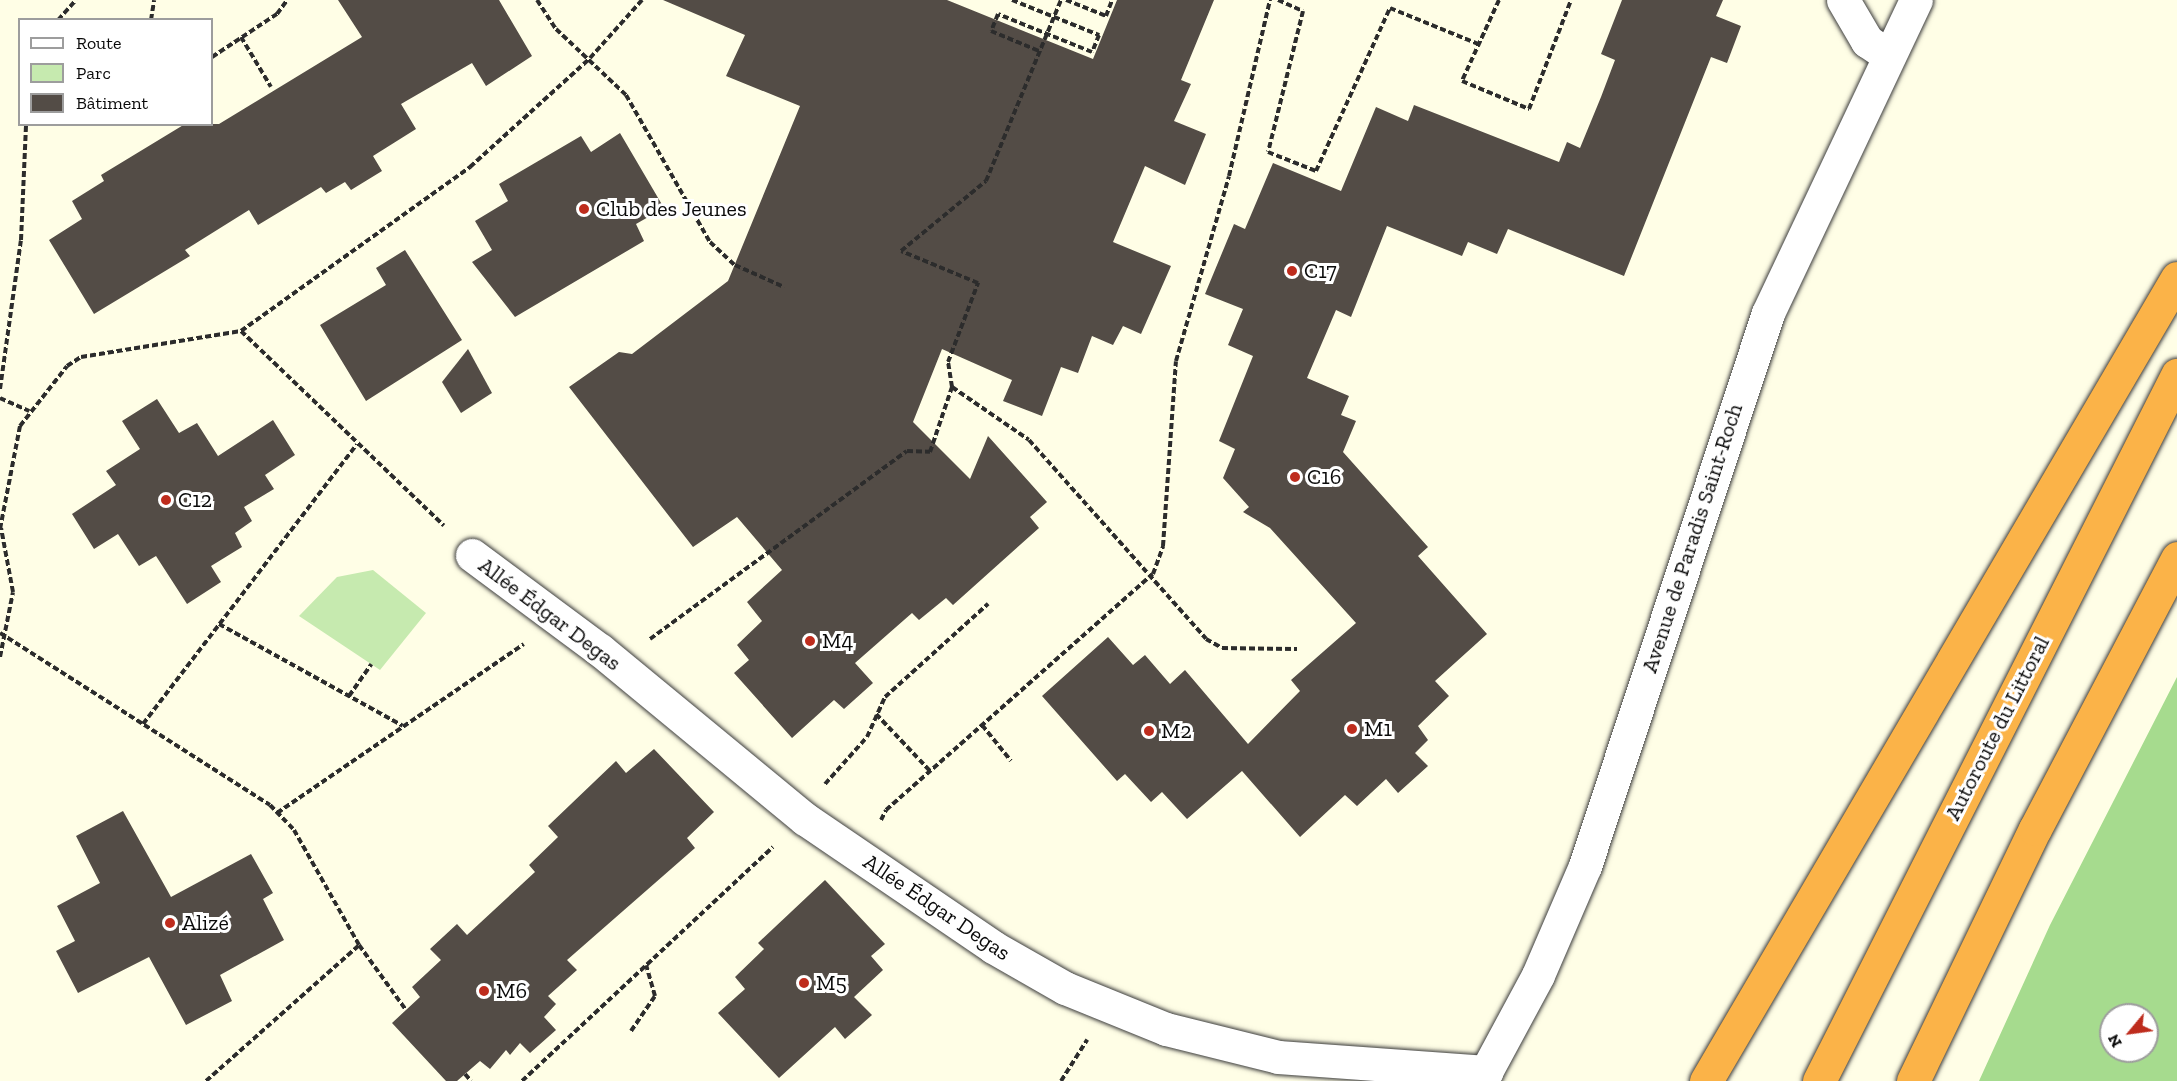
<!DOCTYPE html>
<meta charset="utf-8">
<style>
body{margin:0}
#map{position:relative;width:2177px;height:1081px;overflow:hidden;background:#fffee6;font-family:"Zilla Slab",serif}
div>[style]{position:absolute}
.green>*{inset:0;background:#c6eaaf}
.forest>*{inset:0;background:#a6db8e}
.building>*{inset:0;background:#534c46}
.path>*{height:4px;margin-top:-2px;transform-origin:0;background:repeating-linear-gradient(90deg,#2c2c2c 0 6px,transparent 0 9px)}
.roads{filter:drop-shadow(0 0 2px #3d3d3d) drop-shadow(0 0 2px #3d3d3d)}
.minor>*{height:33px;margin:-16.5px;padding:0 16.5px;transform-origin:16.5px;border-radius:16.5px;background:#fff}
.motorway>*{height:33px;margin:-16.5px;padding:0 16.5px;transform-origin:16.5px;border-radius:16.5px;background:#fbb348}
.dots>*{width:16px;height:16px;translate:-50% -50%;box-sizing:border-box;border:3px solid #fff;border-radius:50%}
span{translate:-50% -50%;white-space:nowrap;text-align:center;line-height:1.15;-webkit-text-stroke:6px #fff;paint-order:stroke}
.poi-label{font-size:22px;color:#0a0a0a}
.left{translate:0 -50%;text-align:left}
.street-label{font-size:22px;color:#0a0a0a}
.legend{position:absolute;left:18px;top:18px;width:195px;height:108px;box-sizing:border-box;background:#fff;border:2px solid #9d9d9d;margin:0;padding:8px 10px;list-style:none;font-size:18px;color:#0a0a0a}
.legend li{display:flex;align-items:center;gap:12px;height:30px}
.legend b{width:30px;border:2px solid #9d9d9d}
.north{position:absolute;left:2099px;top:1003px;width:60px;height:60px;box-sizing:border-box;background:#fff;border:2px solid #9d9d9d;border-radius:50%;rotate:241deg;font-size:16px;font-weight:700;line-height:24px;text-align:center;color:#0a0a0a}
.north::after{content:'';display:block;margin:auto;width:21px;height:27px;background:#be2c1d;clip-path:polygon(50% 0,100% 100%,50% 72%,0 100%)}
</style>
<div id="map">
<div class="green">
<i style="clip-path:polygon(373px 570px,426px 613px,380px 670px,299px 616px,337px 577px)"></i>
</div>
<div class="forest">
<i style="clip-path:polygon(evenodd,2177px 677px,2177px 1081px,1979px 1081px,2050px 925px,2177px 677px,2111px 1015px,2147px 1015px,2147px 1051px,2111px 1051px,2111px 1015px)"></i>
</div>
<div class="building">
<i style="clip-path:polygon(338px 0,499px 0,532px 56px,486px 86px,472px 63px,401px 104px,416px 129px,373px 156px,382px 171px,351px 190px,345px 182px,326px 193px,321px 187px,258px 225px,249px 210px,185px 250px,190px 256px,94px 314px,49px 240px,82px 219px,72px 201px,104px 181px,101px 175px,185px 124px,219px 124px,362px 37px)"></i>
<i style="clip-path:polygon(663px 0,947px 0,1093px 59px,1117px 0,1214px 0,1181px 80px,1191px 84px,1174px 121px,1206px 134px,1185px 185px,1145px 166px,1113px 242px,1171px 266px,1141px 334px,1123px 326px,1113px 345px,1092px 336px,1078px 373px,1061px 367px,1042px 416px,1003px 401px,1012px 380px,942px 349px,913px 422px,970px 479px,988px 436px,1047px 502px,1030px 517px,1039px 528px,953px 605px,946px 598px,919px 620px,912px 613px,855px 663px,873px 683px,844px 709px,834px 700px,792px 738px,734px 673px,749px 660px,737px 645px,762px 621px,747px 602px,782px 570px,737px 517px,693px 547px,569px 387px,619px 352px,632px 354px,728px 281px,800px 106px,726px 76px,745px 35px)"></i>
<i style="clip-path:polygon(1622px 0,1723px 0,1716px 16px,1741px 26px,1727px 63px,1711px 57px,1624px 276px,1508px 229px,1497px 254px,1468px 242px,1462px 256px,1387px 226px,1351px 317px,1336px 310px,1307px 378px,1349px 396px,1341px 415px,1356px 421px,1343px 452px,1428px 547px,1418px 556px,1487px 634px,1435px 681px,1449px 696px,1418px 726px,1428px 740px,1415px 753px,1428px 766px,1398px 793px,1386px 779px,1357px 806px,1345px 795px,1300px 837px,1242px 771px,1187px 819px,1162px 792px,1151px 802px,1125px 774px,1117px 781px,1042px 696px,1108px 637px,1133px 665px,1145px 655px,1170px 684px,1185px 670px,1248px 744px,1300px 691px,1291px 680px,1356px 623px,1270px 528px,1243px 512px,1249px 507px,1223px 478px,1235px 449px,1219px 441px,1253px 356px,1228px 345px,1243px 309px,1205px 294px,1234px 224px,1245px 229px,1273px 163px,1341px 191px,1376px 107px,1408px 121px,1414px 105px,1559px 162px,1567px 142px,1580px 148px,1601px 97px,1615px 60px,1601px 54px)"></i>
<i style="clip-path:polygon(620px 133px,664px 208px,636px 224px,644px 241px,515px 317px,472px 262px,492px 250px,475px 221px,508px 201px,499px 184px,581px 136px,591px 152px)"></i>
<i style="clip-path:polygon(405px 250px,462px 340px,366px 401px,320px 325px,386px 285px,376px 268px)"></i>
<i style="clip-path:polygon(468px 349px,492px 393px,461px 413px,442px 382px)"></i>
<i style="clip-path:polygon(157px 399px,179px 433px,197px 423px,218px 456px,273px 420px,295px 455px,265px 475px,274px 489px,244px 507px,252px 521px,235px 533px,242px 547px,211px 566px,221px 582px,187px 604px,156px 556px,139px 566px,118px 534px,94px 549px,72px 514px,116px 485px,106px 471px,140px 449px,122px 421px)"></i>
<i style="clip-path:polygon(654px 749px,714px 812px,687px 838px,695px 848px,567px 960px,577px 970px,548px 996px,556px 1004px,544px 1017px,556px 1030px,530px 1053px,520px 1043px,510px 1055px,506px 1050px,490px 1069px,480px 1061px,457px 1081px,446px 1081px,392px 1023px,420px 997px,412px 987px,441px 960px,430px 949px,457px 924px,467px 935px,535px 872px,529px 865px,558px 837px,548px 826px,616px 761px,626px 773px)"></i>
<i style="clip-path:polygon(123px 811px,171px 897px,251px 854px,273px 893px,263px 899px,284px 940px,220px 975px,232px 1001px,186px 1025px,149px 957px,78px 993px,56px 951px,75px 941px,57px 906px,100px 883px,76px 836px)"></i>
<i style="clip-path:polygon(825px 880px,885px 944px,871px 956px,883px 970px,854px 997px,872px 1015px,845px 1039px,835px 1027px,779px 1078px,718px 1013px,745px 989px,735px 977px,764px 949px,758px 943px)"></i>
</div>
<div class="path">
<i style="left:537px;top:0;width:35px;rotate:57deg"></i>
<i style="left:556px;top:29px;width:96px;rotate:43.3deg"></i>
<i style="left:626px;top:95px;width:169px;rotate:60.3deg"></i>
<i style="left:710px;top:242px;width:34px;rotate:43deg"></i>
<i style="left:735px;top:265px;width:54px;rotate:24.2deg"></i>
<i style="left:1012px;top:0;width:94px;rotate:21.9deg"></i>
<i style="left:1099px;top:35px;width:18px;rotate:112deg"></i>
<i style="left:1092px;top:52px;width:101px;rotate:-158deg"></i>
<i style="left:998px;top:14px;width:18px;rotate:112deg"></i>
<i style="left:991px;top:31px;width:52px;rotate:22.6deg"></i>
<i style="left:1066px;top:0;width:43px;rotate:21.8deg"></i>
<i style="left:1106px;top:16px;width:17px;rotate:-69deg"></i>
<i style="left:1278px;top:0;width:27px;rotate:24deg"></i>
<i style="left:1303px;top:11px;width:145px;rotate:103.9deg"></i>
<i style="left:1268px;top:152px;width:52px;rotate:21.6deg"></i>
<i style="left:1316px;top:171px;width:179px;rotate:-65.6deg"></i>
<i style="left:1390px;top:8px;width:95px;rotate:22.2deg"></i>
<i style="left:1499px;top:0;width:89px;rotate:114.6deg"></i>
<i style="left:1462px;top:81px;width:73px;rotate:22.7deg"></i>
<i style="left:1529px;top:109px;width:117px;rotate:-68.9deg"></i>
<i style="left:58px;top:20px;width:27px;rotate:-48deg"></i>
<i style="left:151px;top:20px;width:20px;rotate:-81deg"></i>
<i style="left:241px;top:37px;width:58px;rotate:59deg"></i>
<i style="left:212px;top:57px;width:78px;rotate:-33.5deg"></i>
<i style="left:277px;top:14px;width:17px;rotate:-54deg"></i>
<i style="left:241px;top:331px;width:282px;rotate:-35.6deg"></i>
<i style="left:470px;top:167px;width:162px;rotate:-42.2deg"></i>
<i style="left:590px;top:58px;width:78px;rotate:-48.1deg"></i>
<i style="left:952px;top:387px;width:25px;rotate:-99deg"></i>
<i style="left:948px;top:362px;width:85px;rotate:-69.2deg"></i>
<i style="left:978px;top:283px;width:83px;rotate:-157.4deg"></i>
<i style="left:901px;top:251px;width:110px;rotate:-39.5deg"></i>
<i style="left:986px;top:181px;width:196px;rotate:-67.5deg"></i>
<i style="left:0;top:389px;width:150px;rotate:-82deg"></i>
<i style="left:21px;top:240px;width:116px;rotate:-87.5deg"></i>
<i style="left:0;top:398px;width:32px;rotate:24deg"></i>
<i style="left:0;top:529px;width:105px;rotate:-79deg"></i>
<i style="left:20px;top:426px;width:76px;rotate:-51.9deg"></i>
<i style="left:67px;top:366px;width:17px;rotate:-33deg"></i>
<i style="left:81px;top:357px;width:162px;rotate:-9.2deg"></i>
<i style="left:241px;top:331px;width:281px;rotate:43.8deg"></i>
<i style="left:219px;top:624px;width:210px;rotate:29deg"></i>
<i style="left:0;top:633px;width:320px;rotate:32.5deg"></i>
<i style="left:270px;top:805px;width:35px;rotate:46deg"></i>
<i style="left:294px;top:830px;width:132px;rotate:60.5deg"></i>
<i style="left:359px;top:945px;width:80px;rotate:54.1deg"></i>
<i style="left:650px;top:639px;width:318px;rotate:-36.2deg"></i>
<i style="left:907px;top:451px;width:23px;rotate:2deg"></i>
<i style="left:930px;top:452px;width:69px;rotate:-71.3deg"></i>
<i style="left:952px;top:387px;width:93px;rotate:34.5deg"></i>
<i style="left:1029px;top:440px;width:266px;rotate:48.3deg"></i>
<i style="left:1206px;top:639px;width:18px;rotate:29deg"></i>
<i style="left:1222px;top:648px;width:75px;rotate:0.8deg"></i>
<i style="left:0;top:657px;width:66px;rotate:-78.7deg"></i>
<i style="left:13px;top:592px;width:65px;rotate:-100.6deg"></i>
<i style="left:349px;top:696px;width:39px;rotate:-55deg"></i>
<i style="left:876px;top:714px;width:79px;rotate:46.5deg"></i>
<i style="left:143px;top:724px;width:352px;rotate:-52.6deg"></i>
<i style="left:982px;top:725px;width:46px;rotate:51.1deg"></i>
<i style="left:825px;top:784px;width:63px;rotate:-48.2deg"></i>
<i style="left:867px;top:737px;width:44px;rotate:-65.8deg"></i>
<i style="left:885px;top:697px;width:139px;rotate:-42.1deg"></i>
<i style="left:277px;top:813px;width:299px;rotate:-34.4deg"></i>
<i style="left:881px;top:820px;width:11px;rotate:-63deg"></i>
<i style="left:886px;top:810px;width:356px;rotate:-41.5deg"></i>
<i style="left:1153px;top:574px;width:30px;rotate:-70deg"></i>
<i style="left:1163px;top:546px;width:185px;rotate:-86deg"></i>
<i style="left:1176px;top:361px;width:192px;rotate:-74deg"></i>
<i style="left:1229px;top:176px;width:181px;rotate:-76.9deg"></i>
<i style="left:631px;top:1031px;width:42px;rotate:-55.6deg"></i>
<i style="left:655px;top:996px;width:32px;rotate:-106deg"></i>
<i style="left:465px;top:1074px;width:9px;rotate:49deg"></i>
<i style="left:206px;top:1081px;width:205px;rotate:-41.6deg"></i>
<i style="left:522px;top:1081px;width:343px;rotate:-43deg"></i>
<i style="left:1061px;top:1081px;width:49px;rotate:-57.6deg"></i>
</div>
<div class="roads">
<div class="minor">
<i style="left:1843px;top:0;width:48px;rotate:59.7deg"></i>
<i style="left:1867px;top:41px;width:25px;rotate:34deg"></i>
<i style="left:472px;top:555px;width:159px;rotate:36.6deg"></i>
<i style="left:600px;top:650px;width:266px;rotate:39.5deg"></i>
<i style="left:805px;top:819px;width:227px;rotate:34.2deg"></i>
<i style="left:993px;top:947px;width:83px;rotate:29.7deg"></i>
<i style="left:1065px;top:988px;width:109px;rotate:22.1deg"></i>
<i style="left:1166px;top:1029px;width:115px;rotate:14deg"></i>
<i style="left:1278px;top:1057px;width:209px;rotate:4.1deg"></i>
<i style="left:1481px;top:1081px;width:120px;rotate:-61.7deg"></i>
<i style="left:1538px;top:975px;width:119px;rotate:-66.7deg"></i>
<i style="left:1585px;top:866px;width:582px;rotate:-71.69deg"></i>
<i style="left:1768px;top:313px;width:346px;rotate:-64.7deg"></i>
</div>
<div class="motorway">
<i style="left:1706px;top:1081px;width:931px;rotate:-59.61deg"></i>
<i style="left:1819px;top:1081px;width:792px;rotate:-63.11deg"></i>
<i style="left:1913px;top:1081px;width:280px;rotate:-64.2deg"></i>
<i style="left:2035px;top:829px;width:306px;rotate:-62.3deg"></i>
</div>
</div>
<div class="dots">
<i style="left:584px;top:209px;background:#be2c1d"></i>
<i style="left:1292px;top:271px;background:#be2c1d"></i>
<i style="left:1295px;top:477px;background:#be2c1d"></i>
<i style="left:166px;top:500px;background:#be2c1d"></i>
<i style="left:810px;top:641px;background:#be2c1d"></i>
<i style="left:1352px;top:729px;background:#be2c1d"></i>
<i style="left:1149px;top:731px;background:#be2c1d"></i>
<i style="left:170px;top:923px;background:#be2c1d"></i>
<i style="left:804px;top:983px;background:#be2c1d"></i>
<i style="left:484px;top:991px;background:#be2c1d"></i>
</div>
<div class="poi-label">
<span class="left" style="left:596px;top:209px">Club des Jeunes</span>
<span class="left" style="left:1304px;top:271px">C17</span>
<span class="left" style="left:1307px;top:477px">C16</span>
<span class="left" style="left:178px;top:500px">C12</span>
<span class="left" style="left:822px;top:641px">M4</span>
<span class="left" style="left:1364px;top:729px">M1</span>
<span class="left" style="left:1161px;top:731px">M2</span>
<span class="left" style="left:182px;top:923px">Alizé</span>
<span class="left" style="left:816px;top:983px">M5</span>
<span class="left" style="left:496px;top:991px">M6</span>
</div>
<div class="street-label">
<span style="left:1692px;top:538px;rotate:-72deg">Avenue de Paradis Saint-Roch</span>
<span style="left:550px;top:614px;rotate:37deg">Allée Édgar Degas</span>
<span style="left:1997px;top:728px;rotate:-63deg">Autoroute du Littoral</span>
<span style="left:937px;top:907px;rotate:34deg">Allée Édgar Degas</span>
</div>
<ul class="legend">
<li><b style="height:8px;background:#fff"></b>Route</li>
<li><b style="height:16px;background:#c6eaaf"></b>Parc</li>
<li><b style="height:16px;background:#534c46"></b>Bâtiment</li>
</ul>
<div class="north">N</div>
</div>
